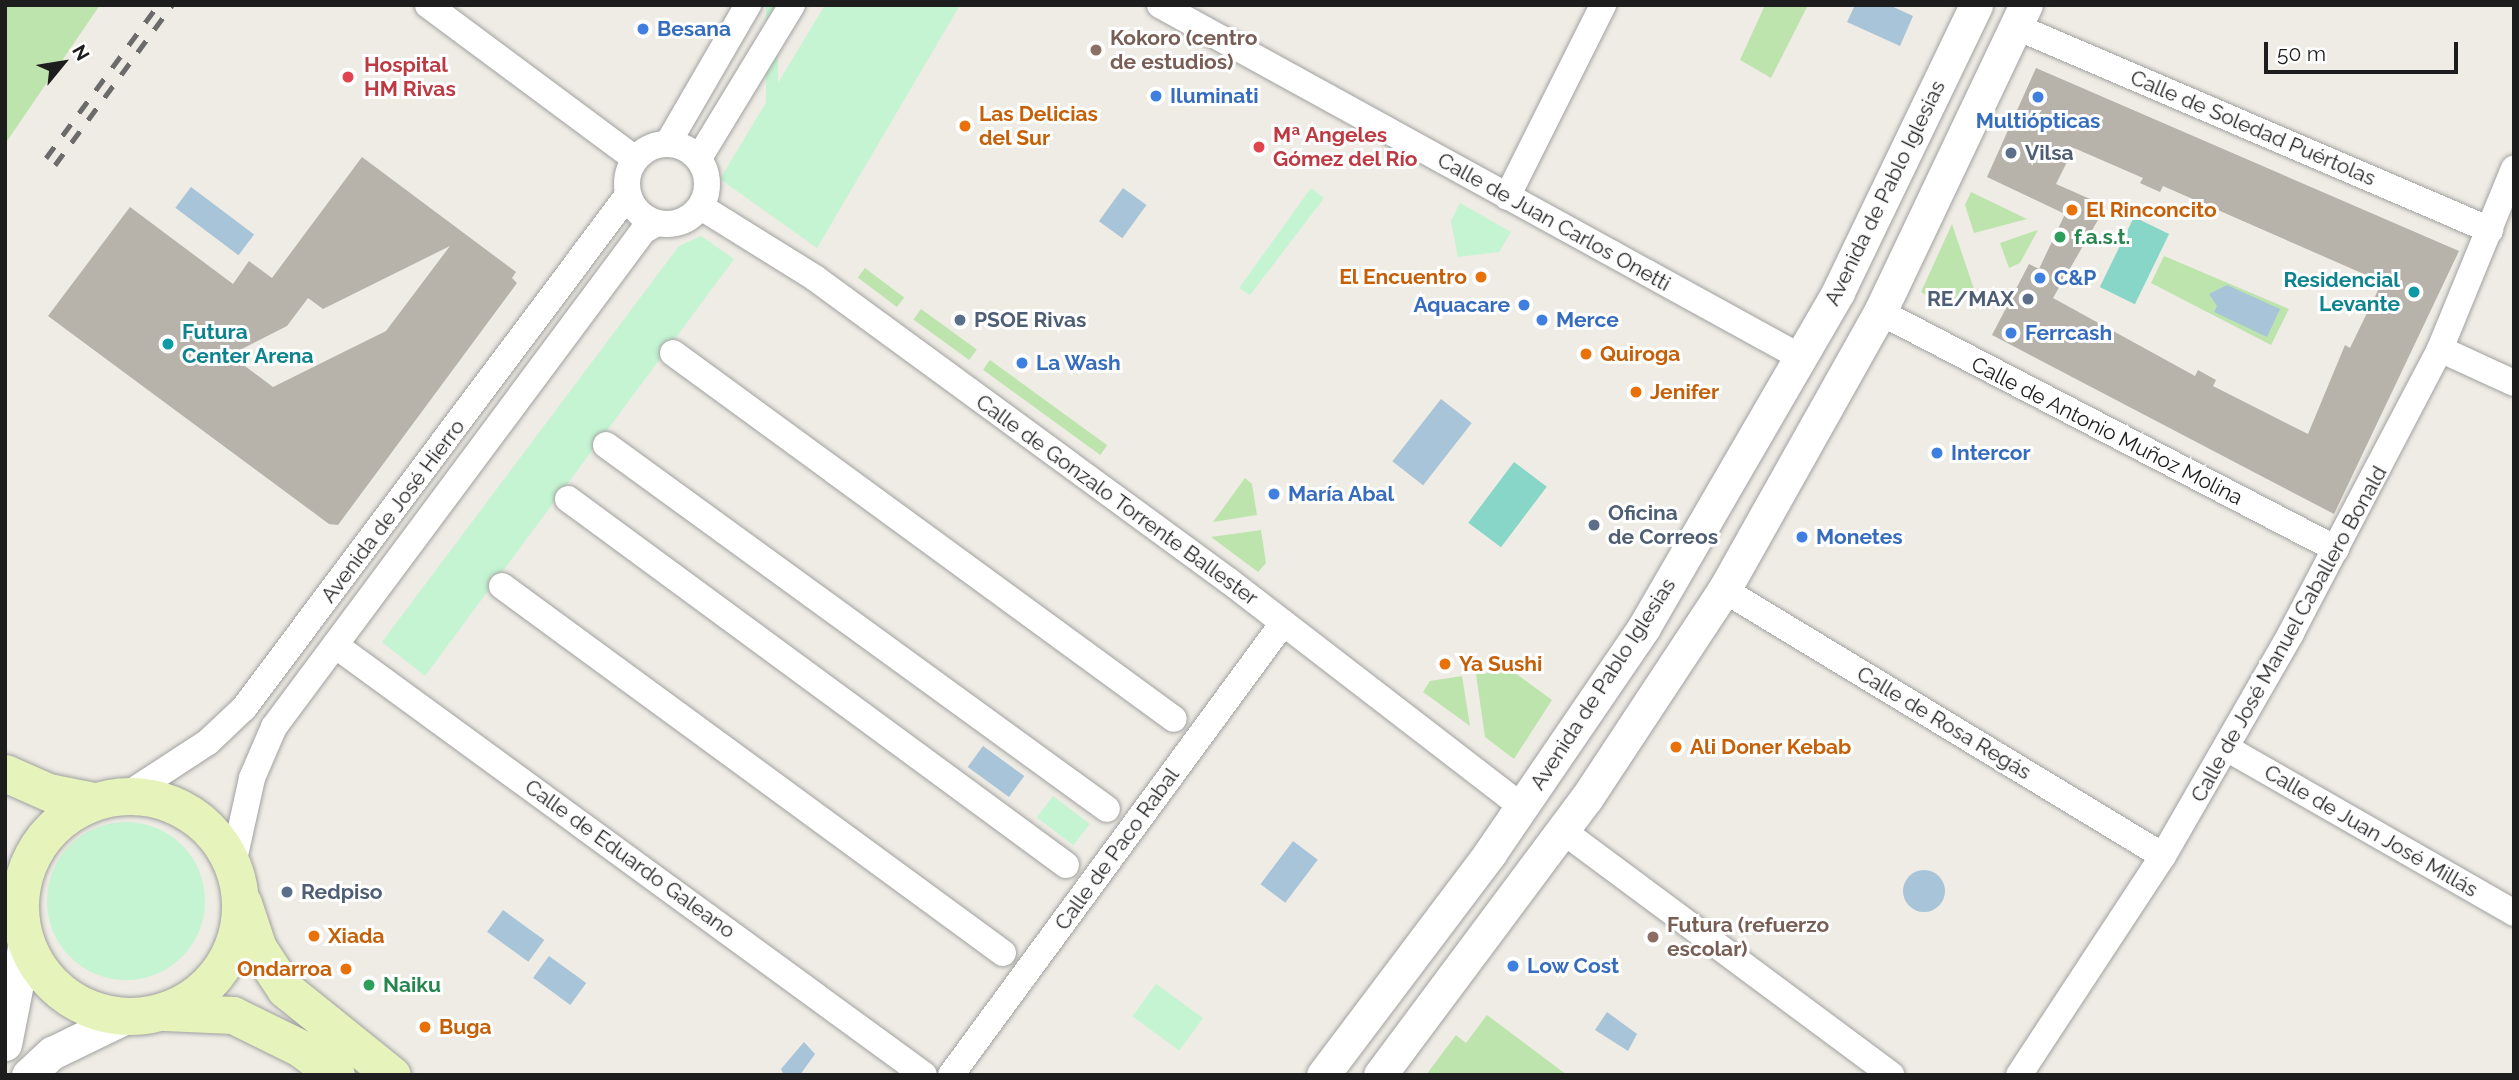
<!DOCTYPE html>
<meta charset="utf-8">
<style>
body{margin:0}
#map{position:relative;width:2519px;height:1080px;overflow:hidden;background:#eeece4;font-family:Raleway,sans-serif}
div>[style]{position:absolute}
.grass>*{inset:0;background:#bee4ae;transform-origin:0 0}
.park>*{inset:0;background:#c4f4d1;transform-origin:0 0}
.round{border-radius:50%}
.pitch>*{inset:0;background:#88d6c7;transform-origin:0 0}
.water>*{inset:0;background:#a8c4d8;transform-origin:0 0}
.building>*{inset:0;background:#b7b2aa}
.roads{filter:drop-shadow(0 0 2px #a1a1a1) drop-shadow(0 0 2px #a1a1a1)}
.minor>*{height:26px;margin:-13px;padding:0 13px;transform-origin:13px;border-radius:13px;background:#fff}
.minor>.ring{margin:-13px;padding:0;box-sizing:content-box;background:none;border:26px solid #fff;border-radius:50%}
.tertiary>*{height:33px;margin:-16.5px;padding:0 16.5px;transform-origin:16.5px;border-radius:16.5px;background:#fff}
.secondary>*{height:37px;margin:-18.5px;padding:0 18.5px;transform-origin:18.5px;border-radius:18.5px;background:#e6f4bc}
.secondary>.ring{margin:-18.5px;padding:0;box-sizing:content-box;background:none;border:37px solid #e6f4bc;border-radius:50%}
.rail>*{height:5px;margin-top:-2.5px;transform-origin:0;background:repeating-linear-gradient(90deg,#6b6b6b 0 14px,transparent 0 28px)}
.dots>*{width:19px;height:19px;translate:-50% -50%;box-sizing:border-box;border:4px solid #fff;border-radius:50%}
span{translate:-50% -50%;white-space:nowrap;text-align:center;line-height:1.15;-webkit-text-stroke:6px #fff;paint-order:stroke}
.shop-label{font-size:21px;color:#366cbe;font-weight:700}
.left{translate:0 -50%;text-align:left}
.right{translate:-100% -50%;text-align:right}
.education-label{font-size:21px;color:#785e54;font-weight:700}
.health-label{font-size:21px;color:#be3a42;font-weight:700}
.food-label{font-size:21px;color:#c56008;font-weight:700}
.street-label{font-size:21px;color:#1d1d1d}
.service-label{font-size:21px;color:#4e5e75;font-weight:700}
.leisure-label{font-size:21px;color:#27864d;font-weight:700}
.culture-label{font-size:21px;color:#0d838f;font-weight:700}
.frame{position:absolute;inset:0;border:7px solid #1d1d1d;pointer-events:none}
.north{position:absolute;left:28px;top:28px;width:70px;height:70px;-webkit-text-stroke:5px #fff;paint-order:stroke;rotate:60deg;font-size:19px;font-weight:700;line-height:28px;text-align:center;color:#1d1d1d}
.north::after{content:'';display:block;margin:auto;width:24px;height:32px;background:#1d1d1d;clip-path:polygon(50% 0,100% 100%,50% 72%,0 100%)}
.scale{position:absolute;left:2264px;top:42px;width:194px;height:32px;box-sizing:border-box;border:4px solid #1d1d1d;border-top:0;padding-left:9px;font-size:21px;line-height:24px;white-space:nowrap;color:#1d1d1d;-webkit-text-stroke:5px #fff;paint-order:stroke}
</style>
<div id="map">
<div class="grass">
<i style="clip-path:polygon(5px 5px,100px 5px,5px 144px)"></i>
<i style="clip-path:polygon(1765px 5px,1808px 5px,1771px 78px,1740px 60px)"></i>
<i style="clip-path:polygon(1971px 192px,2027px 219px,1974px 233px,1965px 205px)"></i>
<i style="clip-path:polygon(1952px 224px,1975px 292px,1942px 305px,1921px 292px)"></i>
<i style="clip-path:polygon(2038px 230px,2020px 263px,2009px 268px,2000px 243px)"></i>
<i style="clip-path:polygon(2164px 256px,2289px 309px,2271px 345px,2151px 283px)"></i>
<i style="left:865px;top:268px;width:49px;height:12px;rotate:37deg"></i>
<i style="left:921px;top:309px;width:69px;height:13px;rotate:36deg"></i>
<i style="left:990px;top:360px;width:145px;height:12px;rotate:36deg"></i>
<i style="clip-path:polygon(1245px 478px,1252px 484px,1257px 515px,1213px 522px)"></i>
<i style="clip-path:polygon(1261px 530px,1266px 563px,1258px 572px,1211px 537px)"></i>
<i style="clip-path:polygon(1511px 670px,1552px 700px,1514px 759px,1485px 737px,1476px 674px)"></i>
<i style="clip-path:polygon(1462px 676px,1470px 726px,1423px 692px,1430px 681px)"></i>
<i style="clip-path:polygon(1487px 1015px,1567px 1075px,1426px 1075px,1456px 1035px,1466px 1043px)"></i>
</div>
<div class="park">
<i style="left:766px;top:5px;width:12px;height:151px"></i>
<i style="clip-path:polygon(825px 5px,960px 5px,817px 248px,720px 179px)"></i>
<i style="clip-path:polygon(1311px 188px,1324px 198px,1250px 295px,1239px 288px)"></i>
<i style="clip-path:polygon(1460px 203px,1511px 232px,1499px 252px,1458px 257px,1451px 221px)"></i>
<i style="clip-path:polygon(701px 236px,734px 259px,425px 676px,382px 642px,679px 246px)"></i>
<i style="left:1053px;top:796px;width:46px;height:27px;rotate:37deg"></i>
<i class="round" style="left:47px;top:822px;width:158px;height:158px"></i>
<i style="left:1156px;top:984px;width:58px;height:40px;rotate:36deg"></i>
</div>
<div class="pitch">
<i style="left:2134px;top:217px;width:39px;height:78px;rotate:26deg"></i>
<i style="left:1514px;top:462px;width:41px;height:76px;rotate:37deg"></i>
</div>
<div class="water">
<i style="clip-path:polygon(1855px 5px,1889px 5px,1913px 16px,1900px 46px,1847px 22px)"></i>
<i style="left:191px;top:187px;width:79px;height:26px;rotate:37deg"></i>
<i style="left:1123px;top:188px;width:29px;height:41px;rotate:36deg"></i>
<i style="clip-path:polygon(2227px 285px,2280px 309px,2267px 337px,2214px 312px,2217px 306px,2209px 294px)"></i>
<i style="left:1441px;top:399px;width:39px;height:79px;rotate:38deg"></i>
<i style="left:983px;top:746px;width:51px;height:26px;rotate:36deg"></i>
<i style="left:1293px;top:841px;width:31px;height:54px;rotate:37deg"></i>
<i class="round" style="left:1903px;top:870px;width:42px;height:42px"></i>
<i style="left:503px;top:910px;width:51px;height:27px;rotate:36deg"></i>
<i style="left:549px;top:956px;width:46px;height:27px;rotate:36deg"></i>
<i style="clip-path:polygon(1607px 1012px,1637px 1034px,1628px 1051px,1595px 1030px)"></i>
<i style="clip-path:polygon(804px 1042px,815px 1054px,800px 1075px,784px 1075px,781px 1069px)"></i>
</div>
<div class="building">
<i style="clip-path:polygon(evenodd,2036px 68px,2459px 251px,2334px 514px,1992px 335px,2029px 264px,2039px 269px,2065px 214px,1987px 177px,2036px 68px,2074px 148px,2143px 178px,2140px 183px,2160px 192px,2163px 186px,2382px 282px,2350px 348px,2345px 345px,2308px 434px,2213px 386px,2216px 380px,2198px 370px,2195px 376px,2053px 298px,2106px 206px,2056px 184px,2074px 148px)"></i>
<i style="clip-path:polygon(evenodd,362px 157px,516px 272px,512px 278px,517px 283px,338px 525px,329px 524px,48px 316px,130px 207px,233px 284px,249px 261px,272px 278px,362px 157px,450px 246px,386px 331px,273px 387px,230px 355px,287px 326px,308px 298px,323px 309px,450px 246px)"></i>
</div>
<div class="roads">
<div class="minor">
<i style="left:428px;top:5px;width:258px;rotate:36.6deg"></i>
<i style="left:1160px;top:5px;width:733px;rotate:28.8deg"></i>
<i style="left:2017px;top:27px;width:515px;rotate:23.23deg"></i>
<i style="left:668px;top:143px;width:160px;rotate:-59.9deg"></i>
<i class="ring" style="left:627px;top:144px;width:54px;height:54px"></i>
<i style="left:699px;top:158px;width:179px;rotate:-58.7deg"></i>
<i style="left:1507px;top:197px;width:215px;rotate:-63.4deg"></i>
<i style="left:701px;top:207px;width:134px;rotate:31.9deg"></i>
<i style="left:815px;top:278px;width:513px;rotate:36.2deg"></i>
<i style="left:1229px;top:581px;width:370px;rotate:37.6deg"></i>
<i style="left:1880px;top:312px;width:514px;rotate:27.46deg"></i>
<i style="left:2440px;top:349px;width:81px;rotate:24.7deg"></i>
<i style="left:673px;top:353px;width:620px;rotate:36.15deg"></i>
<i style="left:606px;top:445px;width:619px;rotate:36deg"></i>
<i style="left:568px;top:499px;width:618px;rotate:36.31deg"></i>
<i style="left:502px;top:586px;width:621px;rotate:36.22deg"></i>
<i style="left:1724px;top:590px;width:513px;rotate:31.21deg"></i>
<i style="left:335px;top:645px;width:729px;rotate:36.13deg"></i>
<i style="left:2228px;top:749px;width:330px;rotate:29.8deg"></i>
<i style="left:127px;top:795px;width:97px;rotate:-33.2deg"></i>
<i style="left:208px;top:742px;width:50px;rotate:-43.4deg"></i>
<i style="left:244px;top:708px;width:641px;rotate:-53.18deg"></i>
<i style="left:1563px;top:831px;width:409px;rotate:36.6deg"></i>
<i style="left:233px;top:864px;width:88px;rotate:-77.5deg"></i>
<i style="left:252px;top:778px;width:56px;rotate:-66.7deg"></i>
<i style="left:274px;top:727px;width:618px;rotate:-53.35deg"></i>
<i style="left:643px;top:231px;width:16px;rotate:-30deg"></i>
<i style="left:951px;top:1075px;width:561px;rotate:-53.7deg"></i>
<i style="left:2019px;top:1075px;width:262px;rotate:-56.7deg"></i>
<i style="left:2163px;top:856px;width:257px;rotate:-60.1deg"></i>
<i style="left:2291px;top:633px;width:321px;rotate:-62.3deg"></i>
<i style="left:2440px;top:349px;width:195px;rotate:-67.7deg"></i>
</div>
<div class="tertiary">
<i style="left:5px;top:1044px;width:103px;rotate:-78.8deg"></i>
<i style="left:28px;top:1075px;width:33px;rotate:-43deg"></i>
<i style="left:52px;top:1053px;width:82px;rotate:-25.9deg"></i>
<i style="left:1323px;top:1075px;width:278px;rotate:-53deg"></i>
<i style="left:1490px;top:853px;width:273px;rotate:-55.7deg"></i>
<i style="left:1644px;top:627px;width:387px;rotate:-59.9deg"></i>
<i style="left:1838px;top:292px;width:318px;rotate:-64.3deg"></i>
<i style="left:1380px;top:1075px;width:344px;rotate:-53.3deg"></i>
<i style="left:1586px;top:799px;width:250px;rotate:-56.6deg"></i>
<i style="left:1724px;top:590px;width:319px;rotate:-60.7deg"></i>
<i style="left:1880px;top:312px;width:340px;rotate:-64.6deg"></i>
</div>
<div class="secondary">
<i style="left:5px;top:773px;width:47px;rotate:23.8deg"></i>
<i style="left:48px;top:792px;width:46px;rotate:11.3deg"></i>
<i class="ring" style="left:20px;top:796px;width:183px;height:183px"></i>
<i style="left:243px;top:903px;width:47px;rotate:71.6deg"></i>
<i style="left:258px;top:948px;width:49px;rotate:56.6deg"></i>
<i style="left:285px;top:989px;width:137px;rotate:38.8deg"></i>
<i style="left:165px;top:1012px;width:68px;rotate:2.5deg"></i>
<i style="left:233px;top:1015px;width:75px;rotate:26.2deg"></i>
<i style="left:300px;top:1048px;width:45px;rotate:36.9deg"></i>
</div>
</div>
<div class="rail">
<i style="left:46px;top:158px;width:190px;rotate:-53.8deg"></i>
<i style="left:55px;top:165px;width:198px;rotate:-53.8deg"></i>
</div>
<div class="dots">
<i style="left:643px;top:29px;background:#3f7fe0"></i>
<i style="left:1096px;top:50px;background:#8d6e63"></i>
<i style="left:348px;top:77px;background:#e0444e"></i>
<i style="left:1156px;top:96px;background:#3f7fe0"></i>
<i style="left:2038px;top:97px;background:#3f7fe0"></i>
<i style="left:965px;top:126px;background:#e8710a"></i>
<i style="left:1259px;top:147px;background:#e0444e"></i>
<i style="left:2011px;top:153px;background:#5c6f8a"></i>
<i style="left:2072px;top:210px;background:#e8710a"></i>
<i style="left:2060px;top:237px;background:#2e9e5b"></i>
<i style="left:1481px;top:277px;background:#e8710a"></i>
<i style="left:2040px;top:278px;background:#3f7fe0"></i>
<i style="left:2414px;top:292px;background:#0f9aa8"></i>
<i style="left:2028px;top:299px;background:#5c6f8a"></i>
<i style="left:1524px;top:305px;background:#3f7fe0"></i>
<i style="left:960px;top:320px;background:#5c6f8a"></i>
<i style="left:1542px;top:320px;background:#3f7fe0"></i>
<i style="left:2011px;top:333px;background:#3f7fe0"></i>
<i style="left:168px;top:344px;background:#0f9aa8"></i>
<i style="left:1586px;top:354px;background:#e8710a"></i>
<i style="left:1022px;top:363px;background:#3f7fe0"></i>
<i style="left:1636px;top:392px;background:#e8710a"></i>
<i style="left:1937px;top:453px;background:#3f7fe0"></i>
<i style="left:1274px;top:494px;background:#3f7fe0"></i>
<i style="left:1594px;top:525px;background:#5c6f8a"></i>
<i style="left:1802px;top:537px;background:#3f7fe0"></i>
<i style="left:1445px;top:664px;background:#e8710a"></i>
<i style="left:1676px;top:747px;background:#e8710a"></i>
<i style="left:287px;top:892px;background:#5c6f8a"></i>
<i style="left:314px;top:936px;background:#e8710a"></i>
<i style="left:1653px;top:937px;background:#8d6e63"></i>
<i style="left:1513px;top:966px;background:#3f7fe0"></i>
<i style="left:346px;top:969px;background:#e8710a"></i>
<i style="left:369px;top:985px;background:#2e9e5b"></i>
<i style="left:425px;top:1027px;background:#e8710a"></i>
</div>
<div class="shop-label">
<span class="left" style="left:657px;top:29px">Besana</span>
<span class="left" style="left:1170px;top:96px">Iluminati</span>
<span style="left:2038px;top:121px">Multiópticas</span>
<span class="left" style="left:2054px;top:278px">C&amp;P</span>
<span class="right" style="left:1510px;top:305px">Aquacare</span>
<span class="left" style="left:1556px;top:320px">Merce</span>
<span class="left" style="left:2025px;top:333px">Ferrcash</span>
<span class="left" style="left:1036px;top:363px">La Wash</span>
<span class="left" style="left:1951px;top:453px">Intercor</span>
<span class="left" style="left:1288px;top:494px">María Abal</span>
<span class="left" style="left:1816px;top:537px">Monetes</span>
<span class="left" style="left:1527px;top:966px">Low Cost</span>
</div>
<div class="education-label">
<span class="left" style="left:1110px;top:50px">Kokoro (centro<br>de estudios)</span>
<span class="left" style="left:1667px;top:937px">Futura (refuerzo<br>escolar)</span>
</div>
<div class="health-label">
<span class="left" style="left:364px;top:77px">Hospital<br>HM Rivas</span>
<span class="left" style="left:1273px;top:147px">Mª Angeles<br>Gómez del Río</span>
</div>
<div class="food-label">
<span class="left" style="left:979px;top:126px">Las Delicias<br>del Sur</span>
<span class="left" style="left:2086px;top:210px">El Rinconcito</span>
<span class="right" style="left:1467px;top:277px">El Encuentro</span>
<span class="left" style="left:1600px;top:354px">Quiroga</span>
<span class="left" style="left:1650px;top:392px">Jenifer</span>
<span class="left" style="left:1459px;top:664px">Ya Sushi</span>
<span class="left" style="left:1690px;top:747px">Ali Doner Kebab</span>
<span class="left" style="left:328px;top:936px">Xiada</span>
<span class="right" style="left:332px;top:969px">Ondarroa</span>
<span class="left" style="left:439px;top:1027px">Buga</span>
</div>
<div class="street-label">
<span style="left:2253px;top:128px;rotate:23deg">Calle de Soledad Puértolas</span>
<span style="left:1885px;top:193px;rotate:-64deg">Avenida de Pablo Iglesias</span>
<span style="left:1554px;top:222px;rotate:29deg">Calle de Juan Carlos Onetti</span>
<span style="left:2107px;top:431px;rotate:27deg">Calle de Antonio Muñoz Molina</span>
<span style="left:1117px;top:500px;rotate:36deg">Calle de Gonzalo Torrente Ballester</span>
<span style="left:393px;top:511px;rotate:-53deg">Avenida de José Hierro</span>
<span style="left:2289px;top:634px;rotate:-61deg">Calle de José Manuel Caballero Bonald</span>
<span style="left:1603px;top:684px;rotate:-57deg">Avenida de Pablo Iglesias</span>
<span style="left:1944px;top:723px;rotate:31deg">Calle de Rosa Regás</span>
<span style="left:2371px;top:831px;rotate:30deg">Calle de Juan José Millás</span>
<span style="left:1117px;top:849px;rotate:-54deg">Calle de Paco Rabal</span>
<span style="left:630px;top:859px;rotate:36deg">Calle de Eduardo Galeano</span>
</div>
<div class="service-label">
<span class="left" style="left:2025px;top:153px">Vilsa</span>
<span class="right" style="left:2014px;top:299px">RE/MAX</span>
<span class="left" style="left:974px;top:320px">PSOE Rivas</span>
<span class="left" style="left:1608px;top:525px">Oficina<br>de Correos</span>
<span class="left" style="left:301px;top:892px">Redpiso</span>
</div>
<div class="leisure-label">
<span class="left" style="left:2074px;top:237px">f.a.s.t.</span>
<span class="left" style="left:383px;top:985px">Naiku</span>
</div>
<div class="culture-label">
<span class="right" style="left:2400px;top:292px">Residencial<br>Levante</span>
<span class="left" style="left:182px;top:344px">Futura<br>Center Arena</span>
</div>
<div class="frame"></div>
<div class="north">N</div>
<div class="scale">50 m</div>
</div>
